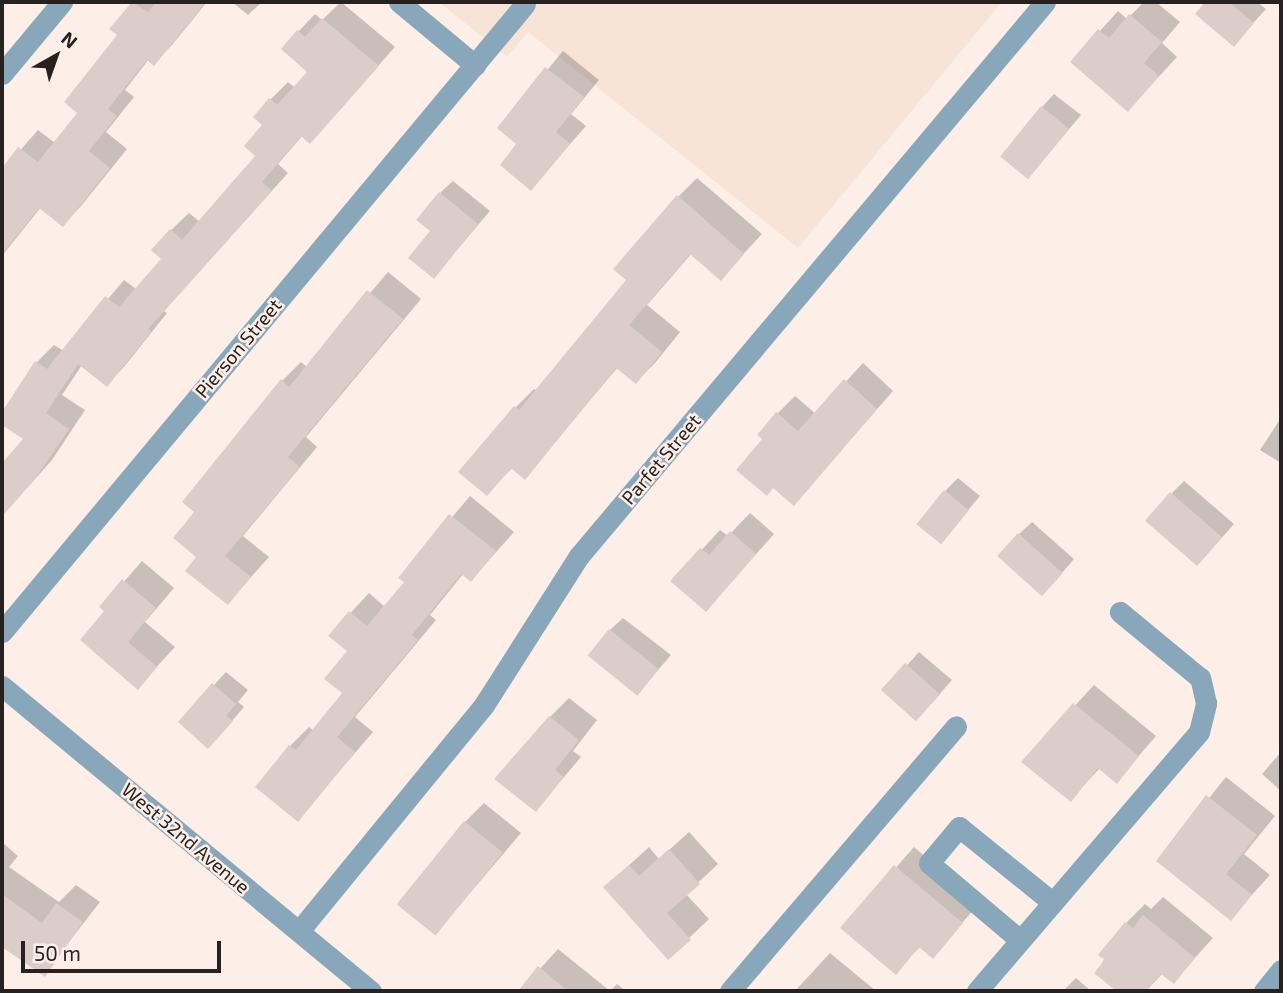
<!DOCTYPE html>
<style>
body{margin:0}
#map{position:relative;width:1283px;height:993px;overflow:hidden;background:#fdefe7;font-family:"Exo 2",sans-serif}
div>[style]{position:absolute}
.built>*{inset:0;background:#f8e3d7}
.shadow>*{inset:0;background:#0003}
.building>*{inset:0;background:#dccdc8;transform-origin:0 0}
.minor>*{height:21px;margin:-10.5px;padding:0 10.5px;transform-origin:10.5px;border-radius:10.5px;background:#89a7ba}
span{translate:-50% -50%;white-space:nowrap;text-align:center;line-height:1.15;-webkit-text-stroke:5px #fdefe7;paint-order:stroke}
.street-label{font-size:19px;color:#27221f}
.frame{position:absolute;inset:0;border:4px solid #27221f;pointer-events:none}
.north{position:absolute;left:21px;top:21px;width:70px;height:70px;-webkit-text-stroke:5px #fdefe7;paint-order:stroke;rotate:40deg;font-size:19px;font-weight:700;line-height:28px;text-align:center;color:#27221f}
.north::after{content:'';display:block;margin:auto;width:24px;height:32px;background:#27221f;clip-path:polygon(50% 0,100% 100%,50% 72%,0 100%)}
.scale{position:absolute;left:21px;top:941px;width:200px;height:32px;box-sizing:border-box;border:4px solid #27221f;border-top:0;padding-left:9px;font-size:21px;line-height:24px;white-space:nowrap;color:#27221f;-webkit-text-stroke:5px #fdefe7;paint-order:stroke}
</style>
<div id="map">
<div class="built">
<i style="clip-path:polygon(439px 2px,1002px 2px,798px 248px,528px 32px,507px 57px)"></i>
</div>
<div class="shadow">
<i style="clip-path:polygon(134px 2px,207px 2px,172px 45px,154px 63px,149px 59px,125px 90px,134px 97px,106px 132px,127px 149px,81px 206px,63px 225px,41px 207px,2px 256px,2px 171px,38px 130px,55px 143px,79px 112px,119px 35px,112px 29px)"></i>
<i style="clip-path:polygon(232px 2px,262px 2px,248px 15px)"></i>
<i style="clip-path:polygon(341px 2px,395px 47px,310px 142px,303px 135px,278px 164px,288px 173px,164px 311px,167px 313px,124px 367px,107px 384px,82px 365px,62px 395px,85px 410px,52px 460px,2px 516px,2px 466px,26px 439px,2px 423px,2px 416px,37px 362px,54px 345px,64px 351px,124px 280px,136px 289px,163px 259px,154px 250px,171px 230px,189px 213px,200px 222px,257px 156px,270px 100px,288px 82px,295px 88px,309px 71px,298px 32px,315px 14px,322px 20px)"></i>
<i style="clip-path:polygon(1144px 2px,1156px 2px,1180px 22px,1162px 43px,1177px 57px,1128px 110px,1072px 62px,1118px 11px,1127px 19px)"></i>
<i style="clip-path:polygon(1207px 2px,1257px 2px,1266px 9px,1234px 44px,1197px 14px)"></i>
<i style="clip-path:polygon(563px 51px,599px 80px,571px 114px,586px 126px,531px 188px,519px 144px,499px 128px)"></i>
<i style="clip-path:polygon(1054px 94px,1081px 115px,1028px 178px,1042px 107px)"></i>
<i style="clip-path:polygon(697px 178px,762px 234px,721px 278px,692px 253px,647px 305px,680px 332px,655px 363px,636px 382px,618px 367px,525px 477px,513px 467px,487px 494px,515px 408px,534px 389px,537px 391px,629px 280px,678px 197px)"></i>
<i style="clip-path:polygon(453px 181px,490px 211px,434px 277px,432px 231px,440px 193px)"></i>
<i style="clip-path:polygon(388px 272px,421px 299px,306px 437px,317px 447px,243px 536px,269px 557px,228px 603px,198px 557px,197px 511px,282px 381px,301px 362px,307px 367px)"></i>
<i style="clip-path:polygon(863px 363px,893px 391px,794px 504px,764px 439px,777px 414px,795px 396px,816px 414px)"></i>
<i style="clip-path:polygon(1281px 418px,1281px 463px,1260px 450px)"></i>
<i style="clip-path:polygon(958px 478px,980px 496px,941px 542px,945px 491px)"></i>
<i style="clip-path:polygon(1184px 481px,1234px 524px,1210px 551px,1172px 493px)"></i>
<i style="clip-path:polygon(470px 496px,514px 532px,471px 580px,463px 574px,430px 615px,436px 620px,355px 717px,373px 732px,298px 819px,290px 746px,309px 727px,314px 731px,344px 693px,350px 651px,330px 635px,369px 593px,385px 607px,406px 582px,401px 578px)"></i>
<i style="clip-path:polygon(750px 513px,774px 534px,706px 610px,673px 581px,720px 530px,728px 536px)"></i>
<i style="clip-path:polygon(1032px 522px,1074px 559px,1055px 581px,1019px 534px)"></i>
<i style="clip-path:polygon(142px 561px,174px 588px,145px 622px,175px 647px,137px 688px,102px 607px)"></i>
<i style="clip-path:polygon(623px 618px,671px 655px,638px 693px,610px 630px)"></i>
<i style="clip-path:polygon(919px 652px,952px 680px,929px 706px,884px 691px)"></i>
<i style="clip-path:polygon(226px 672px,248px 690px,238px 702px,244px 707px,221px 734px,180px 722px)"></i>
<i style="clip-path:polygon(1094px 685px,1156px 736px,1117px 781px,1100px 768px,1070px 800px,1023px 762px)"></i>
<i style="clip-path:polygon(569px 698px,597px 720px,573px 751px,581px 757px,536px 810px,550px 717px)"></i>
<i style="clip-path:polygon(1281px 752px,1281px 791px,1262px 774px)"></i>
<i style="clip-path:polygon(1226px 777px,1275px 816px,1244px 854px,1270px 875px,1230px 919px,1158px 861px)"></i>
<i style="clip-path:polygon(484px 803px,521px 833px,435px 934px,465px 822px)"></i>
<i style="clip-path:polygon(689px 832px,718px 864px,686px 894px,709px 919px,668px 958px,605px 887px,649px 847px,659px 859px)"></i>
<i style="clip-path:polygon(2px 842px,18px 856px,9px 867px,59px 902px,76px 885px,100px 902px,44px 974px,2px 945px)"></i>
<i style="clip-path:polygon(914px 847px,980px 903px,932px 956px,921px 946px,896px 972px,843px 928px)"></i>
<i style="clip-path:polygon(1163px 897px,1213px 938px,1173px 982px,1163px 973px,1146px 991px,1118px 991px,1096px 973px,1126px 923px,1145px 904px,1151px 909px)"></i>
<i style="clip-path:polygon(558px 949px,610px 991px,617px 984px,626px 991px,520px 991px)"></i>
<i style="clip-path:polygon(830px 953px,876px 991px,795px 991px)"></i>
<i style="clip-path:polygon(1076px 978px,1091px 991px,1063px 991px)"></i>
</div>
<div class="building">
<i style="clip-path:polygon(132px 2px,148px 12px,156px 2px,206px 2px,154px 66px,147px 60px,108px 109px,117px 116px,89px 151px,110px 168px,63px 227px,39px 208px,2px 254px,2px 168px,18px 147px,38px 162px,77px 113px,64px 102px,117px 35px,109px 29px)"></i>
<i style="clip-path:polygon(1205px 2px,1229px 2px,1254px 23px,1234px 47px,1195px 14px)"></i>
<i style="clip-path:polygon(1129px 14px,1162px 42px,1144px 63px,1159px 76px,1128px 112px,1070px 62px,1098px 29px,1109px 38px)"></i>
<i style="clip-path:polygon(322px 18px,379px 66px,310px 144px,301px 136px,262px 182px,272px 191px,148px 329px,151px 332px,107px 387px,78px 364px,46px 413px,69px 429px,35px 479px,2px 516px,2px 463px,23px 439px,2px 425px,2px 412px,35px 361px,47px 369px,105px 296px,119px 307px,161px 259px,151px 250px,170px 229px,182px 240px,255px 156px,244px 146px,262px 125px,253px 117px,269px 98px,277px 105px,307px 72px,281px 49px,297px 30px,305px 37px)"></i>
<i style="clip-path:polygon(545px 67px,584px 97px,556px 132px,570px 144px,531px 191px,500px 165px,516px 144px,497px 128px)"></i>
<i style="left:1041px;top:106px;width:36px;height:65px;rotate:39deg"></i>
<i style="clip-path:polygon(439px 192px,478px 224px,434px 279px,408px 258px,430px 231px,416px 220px)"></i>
<i style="clip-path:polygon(677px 195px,744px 254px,721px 281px,690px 254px,629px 325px,662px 352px,636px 384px,616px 368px,525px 480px,511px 468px,487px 496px,458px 472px,514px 406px,519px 410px,626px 280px,613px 269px)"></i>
<i style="clip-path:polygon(367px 290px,403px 319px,288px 457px,300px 467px,225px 556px,251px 577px,228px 605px,185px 571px,196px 557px,173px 538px,194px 512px,182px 502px,281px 379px,289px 387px)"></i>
<i style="clip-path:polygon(844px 379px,877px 409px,794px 506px,773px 488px,767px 496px,736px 470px,762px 439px,757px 435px,776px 412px,798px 431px)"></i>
<i style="left:944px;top:490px;width:32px;height:44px;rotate:39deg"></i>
<i style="left:1170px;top:492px;width:69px;height:38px;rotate:41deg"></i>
<i style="clip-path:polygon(449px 514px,496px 551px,471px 582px,461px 574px,412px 635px,418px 640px,337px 737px,355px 752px,298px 822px,255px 787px,289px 745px,296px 750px,342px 693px,324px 679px,347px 651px,328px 636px,349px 611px,367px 626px,404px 582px,398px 578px)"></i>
<i style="clip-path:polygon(730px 531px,756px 554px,706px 612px,670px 581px,700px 548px,709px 555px)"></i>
<i style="left:1018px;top:533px;width:60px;height:31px;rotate:42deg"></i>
<i style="clip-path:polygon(122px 579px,156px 608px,128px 642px,157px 667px,138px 690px,80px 640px,104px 611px,99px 607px)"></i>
<i style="left:609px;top:629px;width:64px;height:34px;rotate:39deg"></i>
<i style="left:905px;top:663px;width:47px;height:36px;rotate:42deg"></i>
<i style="clip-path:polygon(212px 683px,236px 704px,226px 716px,233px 721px,208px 749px,178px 722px)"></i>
<i style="clip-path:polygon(1073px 703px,1139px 756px,1117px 784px,1098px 768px,1071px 802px,1021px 762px)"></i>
<i style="clip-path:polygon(549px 716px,579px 740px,555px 770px,564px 777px,536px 812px,494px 779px)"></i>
<i style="clip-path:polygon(1206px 795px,1257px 835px,1226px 874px,1252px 895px,1231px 921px,1156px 861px)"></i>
<i style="left:464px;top:821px;width:50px;height:107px;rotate:39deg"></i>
<i style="clip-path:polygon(669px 849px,700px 884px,667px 913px,691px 940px,668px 960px,603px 887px,629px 865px,639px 876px)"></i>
<i style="clip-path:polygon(894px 865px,963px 923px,933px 959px,919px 947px,896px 975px,840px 928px)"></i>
<i style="clip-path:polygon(2px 894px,42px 923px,56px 903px,83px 922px,45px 977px,2px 947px)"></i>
<i style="clip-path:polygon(1143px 915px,1195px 958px,1174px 984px,1161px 974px,1146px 991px,1116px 991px,1094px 973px,1105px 960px,1098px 955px,1125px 922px,1133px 928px)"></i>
<i style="clip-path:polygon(538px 966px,568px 991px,518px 991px)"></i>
</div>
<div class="minor">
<i style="left:399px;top:2px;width:99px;rotate:39.7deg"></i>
<i style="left:2px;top:74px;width:94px;rotate:-50.2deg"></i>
<i style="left:2px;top:632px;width:817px;rotate:-50.21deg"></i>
<i style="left:2px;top:686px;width:479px;rotate:39.6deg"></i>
<i style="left:299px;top:931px;width:292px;rotate:-50.7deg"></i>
<i style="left:484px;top:705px;width:177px;rotate:-57.5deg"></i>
<i style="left:579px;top:556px;width:724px;rotate:-49.93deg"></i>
<i style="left:1020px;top:940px;width:119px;rotate:-139.8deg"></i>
<i style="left:929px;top:863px;width:47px;rotate:-50.2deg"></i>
<i style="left:959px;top:827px;width:119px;rotate:38.9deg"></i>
<i style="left:730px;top:991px;width:348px;rotate:-49.5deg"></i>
<i style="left:977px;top:991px;width:341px;rotate:-49.4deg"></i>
<i style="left:1199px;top:732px;width:30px;rotate:-76deg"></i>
<i style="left:1206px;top:703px;width:26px;rotate:-103deg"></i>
<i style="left:1200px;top:678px;width:104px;rotate:-140.5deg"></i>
<i style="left:1264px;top:991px;width:27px;rotate:-51deg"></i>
</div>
<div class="street-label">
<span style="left:238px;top:348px;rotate:-50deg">Pierson Street</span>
<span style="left:661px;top:459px;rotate:-50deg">Parfet Street</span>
<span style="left:186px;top:838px;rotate:40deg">West 32nd Avenue</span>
</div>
<div class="frame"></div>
<div class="north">N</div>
<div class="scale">50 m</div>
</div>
